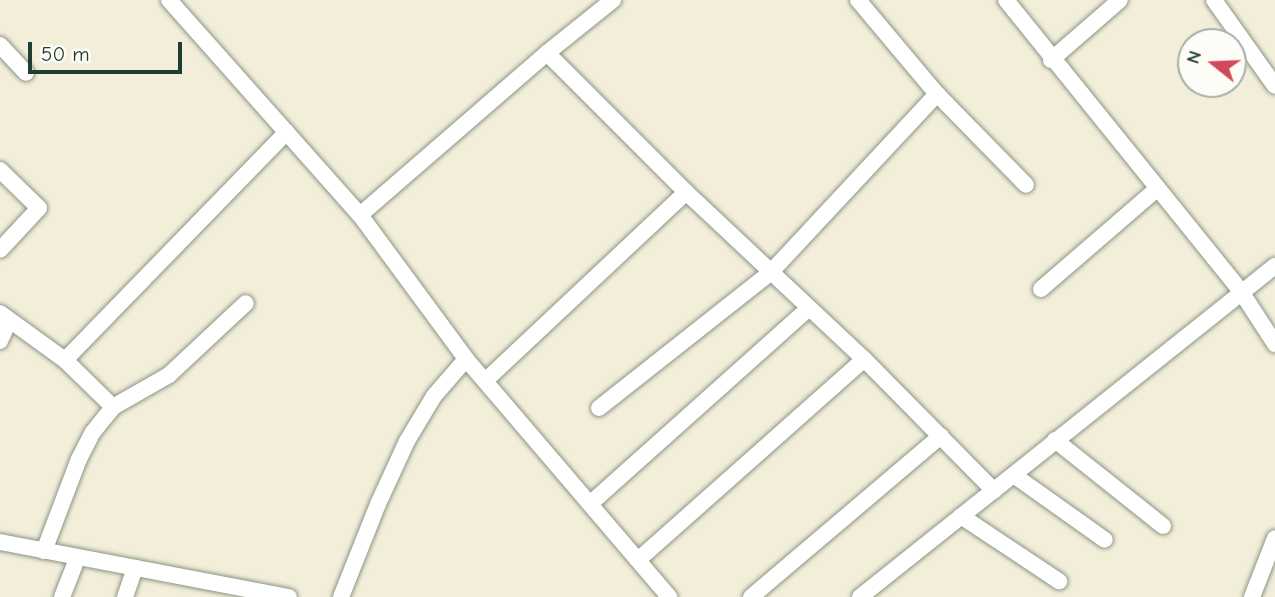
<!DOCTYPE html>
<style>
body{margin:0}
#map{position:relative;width:1275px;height:597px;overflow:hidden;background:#f3eed9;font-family:"Comic Neue",sans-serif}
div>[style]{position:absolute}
.roads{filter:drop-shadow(0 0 2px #899686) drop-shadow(0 0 2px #899686)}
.minor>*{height:16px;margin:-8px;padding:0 8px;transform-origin:8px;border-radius:8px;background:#fff}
span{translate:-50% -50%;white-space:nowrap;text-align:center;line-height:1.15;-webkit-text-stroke:5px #fdfcf7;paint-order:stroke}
.north{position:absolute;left:1177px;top:28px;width:70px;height:70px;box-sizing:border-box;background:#fdfcf7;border:2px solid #a4b0a9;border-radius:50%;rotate:288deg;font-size:19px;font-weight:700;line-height:28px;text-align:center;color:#1f3d34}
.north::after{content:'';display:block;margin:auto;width:24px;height:32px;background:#d1495b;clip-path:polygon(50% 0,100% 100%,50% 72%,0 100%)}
.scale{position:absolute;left:28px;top:42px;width:154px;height:32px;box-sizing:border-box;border:4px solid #1f3d34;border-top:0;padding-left:9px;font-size:21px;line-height:24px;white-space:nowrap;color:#1f3d34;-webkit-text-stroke:5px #fdfcf7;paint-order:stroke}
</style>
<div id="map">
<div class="roads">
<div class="minor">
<i style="left:169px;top:0;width:288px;rotate:48.4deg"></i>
<i style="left:360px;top:215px;width:179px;rotate:53.6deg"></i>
<i style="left:466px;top:359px;width:313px;rotate:49.5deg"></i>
<i style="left:858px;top:0;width:123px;rotate:50deg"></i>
<i style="left:937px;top:94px;width:127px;rotate:45.6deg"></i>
<i style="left:1006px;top:0;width:376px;rotate:51.1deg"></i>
<i style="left:1242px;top:293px;width:61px;rotate:57.1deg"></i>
<i style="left:1214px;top:0;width:105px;rotate:54.7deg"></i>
<i style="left:0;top:45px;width:38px;rotate:47deg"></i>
<i style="left:547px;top:53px;width:197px;rotate:45deg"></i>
<i style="left:686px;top:192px;width:244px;rotate:43.2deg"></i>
<i style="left:864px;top:359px;width:185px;rotate:45.4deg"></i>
<i style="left:1051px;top:60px;width:91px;rotate:-41deg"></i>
<i style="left:0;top:170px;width:54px;rotate:44.3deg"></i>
<i style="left:39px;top:208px;width:57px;rotate:132.9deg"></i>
<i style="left:360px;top:215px;width:247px;rotate:-40.9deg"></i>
<i style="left:547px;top:53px;width:85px;rotate:-38.8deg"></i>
<i style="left:1041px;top:289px;width:153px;rotate:-40.8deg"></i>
<i style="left:0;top:313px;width:80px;rotate:35.9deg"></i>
<i style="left:65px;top:360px;width:318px;rotate:-45.8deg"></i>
<i style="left:0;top:341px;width:22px;rotate:-66deg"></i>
<i style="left:65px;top:360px;width:67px;rotate:44.4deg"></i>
<i style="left:485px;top:381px;width:276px;rotate:-43.2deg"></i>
<i style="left:599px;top:408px;width:218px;rotate:-38.3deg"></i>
<i style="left:770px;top:273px;width:245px;rotate:-47deg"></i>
<i style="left:1055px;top:440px;width:138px;rotate:38.5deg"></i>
<i style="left:1015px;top:476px;width:110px;rotate:35.4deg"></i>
<i style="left:591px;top:503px;width:291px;rotate:-41.8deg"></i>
<i style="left:961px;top:516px;width:118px;rotate:33.6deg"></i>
<i style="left:0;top:542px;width:294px;rotate:10.8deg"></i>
<i style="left:44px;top:551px;width:98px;rotate:-69.2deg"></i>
<i style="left:79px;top:459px;width:30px;rotate:-63deg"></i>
<i style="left:93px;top:432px;width:32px;rotate:-51deg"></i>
<i style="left:113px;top:407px;width:64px;rotate:-29.7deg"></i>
<i style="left:169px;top:375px;width:105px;rotate:-43.1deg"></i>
<i style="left:638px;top:560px;width:302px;rotate:-41.6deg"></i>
<i style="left:62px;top:597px;width:41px;rotate:-68.5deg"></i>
<i style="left:125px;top:597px;width:31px;rotate:-71deg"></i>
<i style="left:341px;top:597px;width:100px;rotate:-68.3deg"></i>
<i style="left:378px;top:504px;width:69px;rotate:-65.3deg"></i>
<i style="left:407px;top:441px;width:52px;rotate:-59deg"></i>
<i style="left:434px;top:396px;width:49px;rotate:-49.1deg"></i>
<i style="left:751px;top:597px;width:249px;rotate:-40.3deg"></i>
<i style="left:860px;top:597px;width:531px;rotate:-38.58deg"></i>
<i style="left:1252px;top:597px;width:63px;rotate:-68.7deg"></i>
</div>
</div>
<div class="north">N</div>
<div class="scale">50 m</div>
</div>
